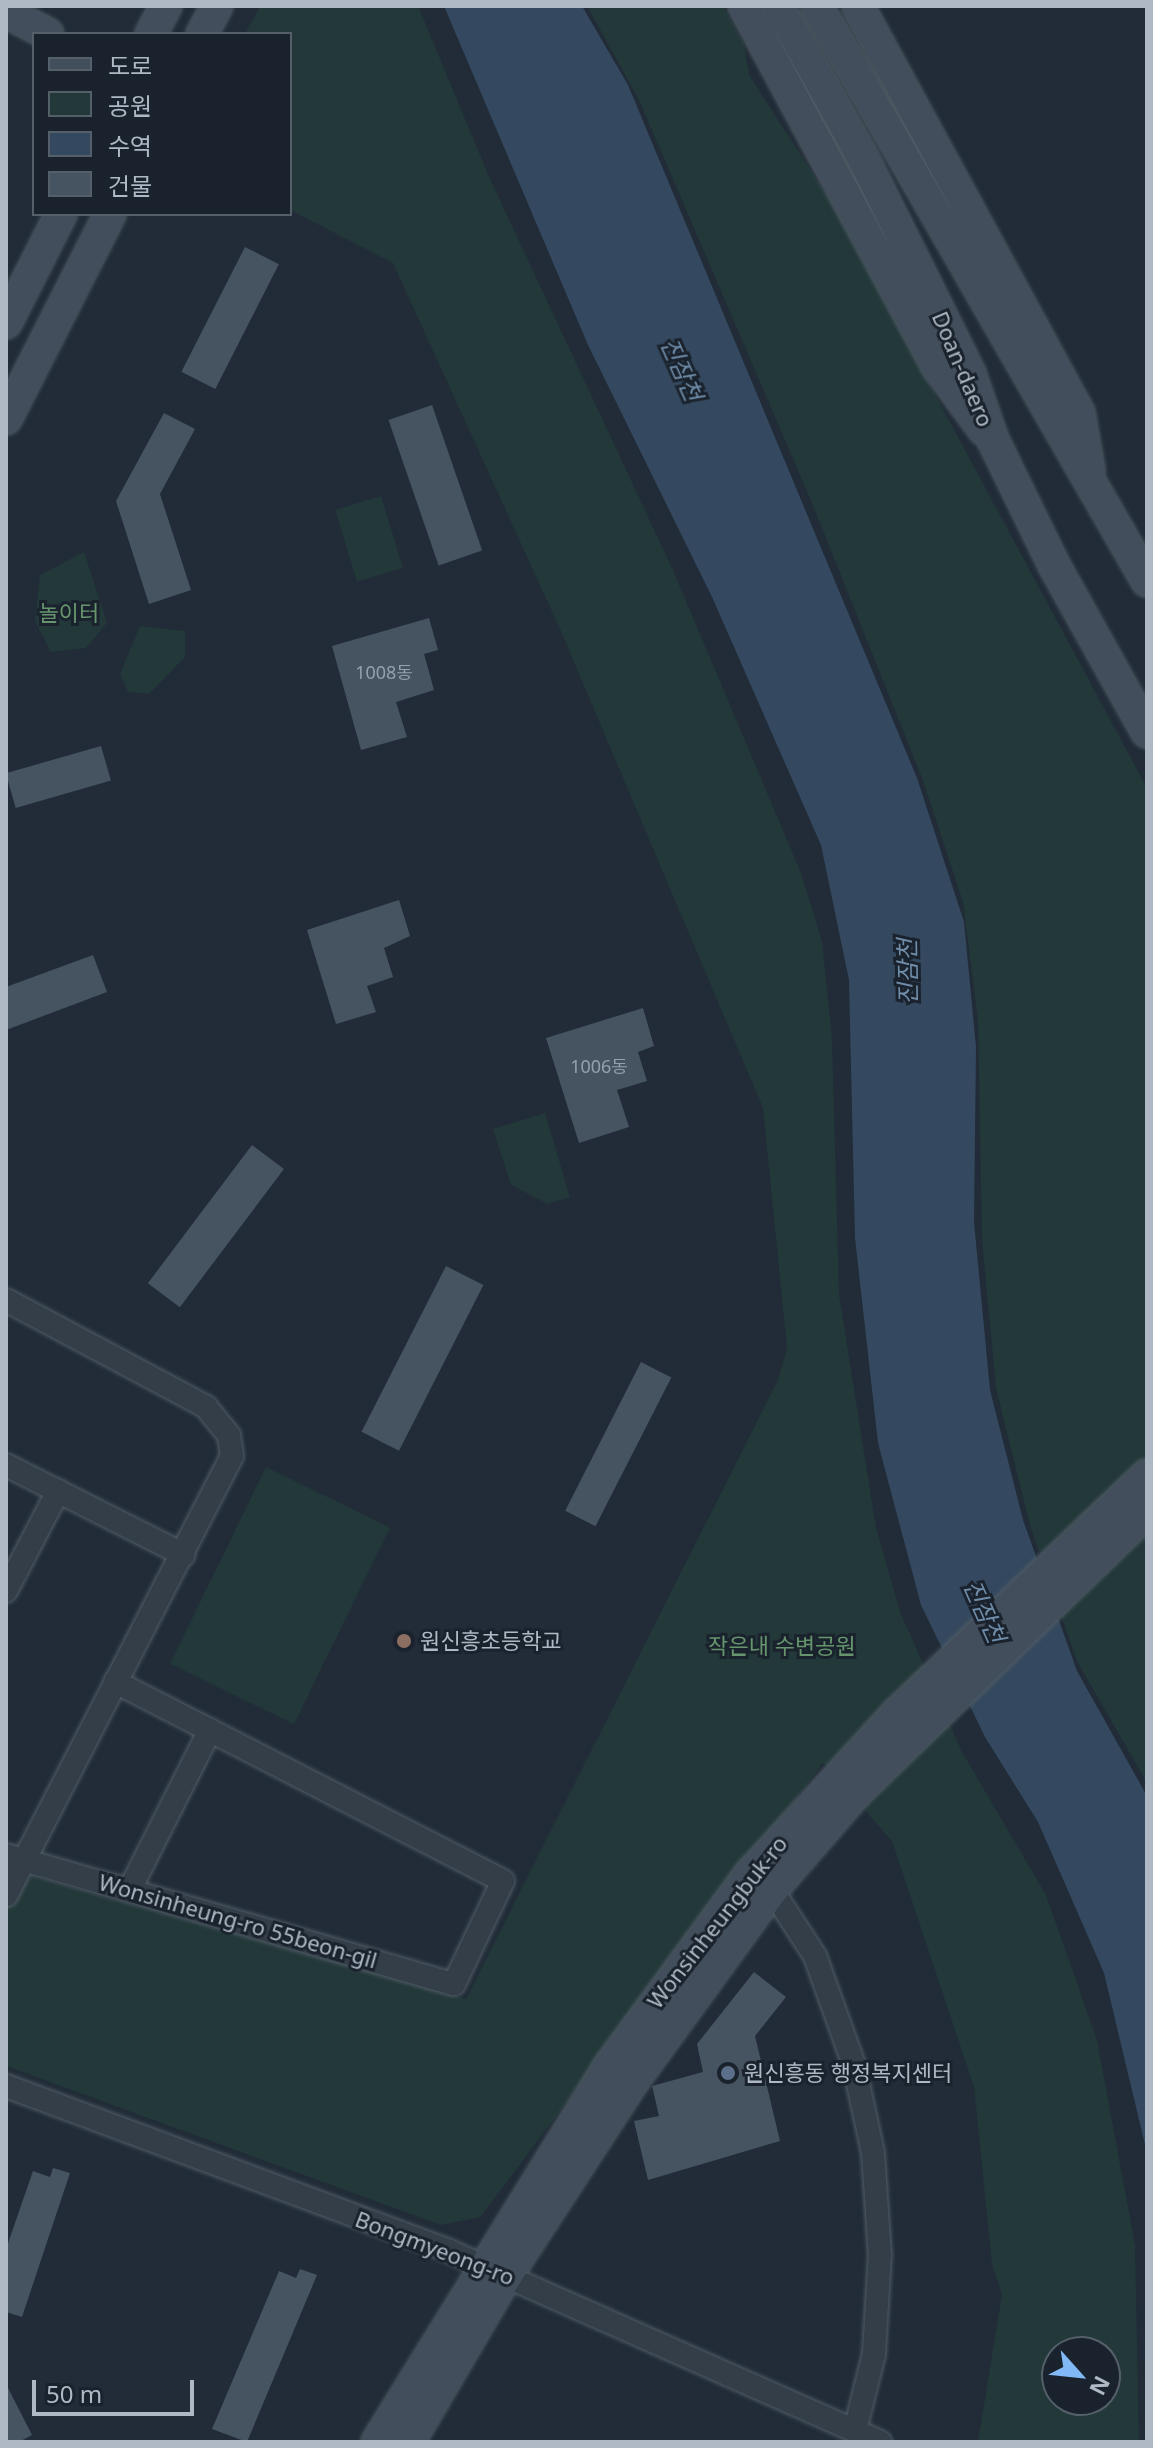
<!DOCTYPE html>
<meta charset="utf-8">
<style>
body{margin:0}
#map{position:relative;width:1153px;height:2448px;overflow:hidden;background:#212c38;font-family:"Noto Sans","Noto Sans KR",sans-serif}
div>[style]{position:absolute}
.green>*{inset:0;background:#223839;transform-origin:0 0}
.water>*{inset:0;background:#34495f}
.building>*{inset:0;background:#465462;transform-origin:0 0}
.roads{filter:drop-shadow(0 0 2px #515c66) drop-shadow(0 0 2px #515c66)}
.street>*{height:22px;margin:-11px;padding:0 11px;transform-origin:11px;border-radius:11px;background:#343e48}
.secondary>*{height:30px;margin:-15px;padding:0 15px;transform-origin:15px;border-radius:15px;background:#424e5b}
.dots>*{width:22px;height:22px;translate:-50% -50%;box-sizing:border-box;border:4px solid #1a232d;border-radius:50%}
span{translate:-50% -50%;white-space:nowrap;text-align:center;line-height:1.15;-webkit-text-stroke:6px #1a232d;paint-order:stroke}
.number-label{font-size:18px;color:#94a0ac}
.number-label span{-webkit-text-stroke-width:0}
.street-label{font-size:22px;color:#aeb9c5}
.park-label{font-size:22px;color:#66956d}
.poi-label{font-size:22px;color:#aeb9c5}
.left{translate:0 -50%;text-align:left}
.water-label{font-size:24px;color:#6f8ca9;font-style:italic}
.frame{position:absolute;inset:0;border:8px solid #aeb9c5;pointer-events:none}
.legend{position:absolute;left:32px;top:32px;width:260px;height:184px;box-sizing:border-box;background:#1a232d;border:2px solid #555f6a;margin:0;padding:10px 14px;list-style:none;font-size:24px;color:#aeb9c5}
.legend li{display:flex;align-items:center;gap:16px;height:40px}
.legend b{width:40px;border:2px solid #555f6a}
.north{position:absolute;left:1041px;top:2336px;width:80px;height:80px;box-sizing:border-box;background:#1a232d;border:2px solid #555f6a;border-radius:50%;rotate:117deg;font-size:22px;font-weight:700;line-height:32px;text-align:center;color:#aeb9c5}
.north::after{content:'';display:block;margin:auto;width:28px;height:36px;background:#81b9f7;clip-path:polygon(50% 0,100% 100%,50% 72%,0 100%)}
.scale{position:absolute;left:32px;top:2380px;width:162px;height:36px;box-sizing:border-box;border:4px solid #aeb9c5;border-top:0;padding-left:10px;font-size:24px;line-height:28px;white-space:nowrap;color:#aeb9c5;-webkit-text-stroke:6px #1a232d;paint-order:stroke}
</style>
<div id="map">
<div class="green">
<i style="clip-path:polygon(evenodd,260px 6px,418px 6px,490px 179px,672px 568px,801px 873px,822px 941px,832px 1039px,839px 1294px,876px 1528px,900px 1612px,962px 1752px,1046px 1895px,1097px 2040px,1135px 2245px,1139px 2442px,978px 2442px,1002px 2294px,992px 2264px,974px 2087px,892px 1841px,823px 1763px,480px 2217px,441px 2225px,6px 2066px,6px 1869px,466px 1999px,778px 1380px,787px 1348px,763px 1108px,560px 629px,393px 263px,290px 210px,290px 34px,245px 34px,260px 6px,1057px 2352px,1105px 2352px,1105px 2400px,1057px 2400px,1057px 2352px)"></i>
<i style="clip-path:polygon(587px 6px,723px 6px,744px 44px,749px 75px,833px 205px,1147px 788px,1147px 1783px,1077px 1661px,1030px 1525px,996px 1388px,982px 1240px,978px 1019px,963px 902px,922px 778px,812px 503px,639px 100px)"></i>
<i style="left:381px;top:496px;width:75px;height:48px;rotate:73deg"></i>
<i style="clip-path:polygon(84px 552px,107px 623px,86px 648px,51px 652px,35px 620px,40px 575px)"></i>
<i style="clip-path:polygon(140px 626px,185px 631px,185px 657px,149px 694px,128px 692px,120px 674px)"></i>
<i style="clip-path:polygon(545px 1113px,570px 1197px,548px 1204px,511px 1185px,493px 1129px)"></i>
<i style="left:266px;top:1467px;width:138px;height:219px;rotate:26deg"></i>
</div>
<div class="water">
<i style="clip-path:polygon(444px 6px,582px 6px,628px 85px,917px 778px,964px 922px,976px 1047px,974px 1222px,990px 1390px,1023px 1520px,1077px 1671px,1147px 1796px,1147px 2153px,1104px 1973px,1038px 1822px,985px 1737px,921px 1605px,878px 1443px,855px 1238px,849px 980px,821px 845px,712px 597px,588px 345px)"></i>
</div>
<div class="building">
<i style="left:245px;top:247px;width:38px;height:140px;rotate:27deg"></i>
<i style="left:432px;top:405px;width:154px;height:46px;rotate:71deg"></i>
<i style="clip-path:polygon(164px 413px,195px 429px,160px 494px,191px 590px,149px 604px,116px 501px)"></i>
<i style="clip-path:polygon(429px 618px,438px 650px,424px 654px,434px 690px,396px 702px,407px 737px,361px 750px,332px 646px)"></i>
<i style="left:101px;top:746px;width:36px;height:99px;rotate:74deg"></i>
<i style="clip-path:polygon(399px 900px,410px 936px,384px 948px,393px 977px,367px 986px,376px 1012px,336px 1024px,307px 930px)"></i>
<i style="clip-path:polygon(93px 955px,107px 992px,6px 1030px,6px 987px)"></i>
<i style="clip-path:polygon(643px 1008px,654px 1046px,638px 1052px,647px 1081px,617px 1090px,629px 1127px,579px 1143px,546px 1038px)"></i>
<i style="left:252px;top:1145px;width:40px;height:173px;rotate:37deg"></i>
<i style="left:446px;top:1266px;width:42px;height:186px;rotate:27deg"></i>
<i style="left:641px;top:1362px;width:34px;height:167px;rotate:27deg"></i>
<i style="clip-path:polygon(754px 1972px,786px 1997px,755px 2036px,780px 2141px,648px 2180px,634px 2121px,659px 2116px,652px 2086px,703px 2072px,697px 2044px)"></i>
<i style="clip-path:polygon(53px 2168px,70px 2173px,22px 2317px,6px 2312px,6px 2249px,33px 2171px,50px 2177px)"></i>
<i style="clip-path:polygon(300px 2269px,317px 2275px,247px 2442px,212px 2429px,279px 2271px,296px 2278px)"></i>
<i style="clip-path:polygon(6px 2384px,32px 2435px,19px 2442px,6px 2442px)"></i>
</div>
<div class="roads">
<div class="street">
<i style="left:6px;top:1300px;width:227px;rotate:28.1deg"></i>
<i style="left:206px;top:1407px;width:36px;rotate:51deg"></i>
<i style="left:229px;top:1435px;width:21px;rotate:82deg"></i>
<i style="left:232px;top:1456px;width:494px;rotate:117.2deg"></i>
<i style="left:6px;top:1465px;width:199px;rotate:26.8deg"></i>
<i style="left:6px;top:1591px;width:113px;rotate:-62.5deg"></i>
<i style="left:6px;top:1855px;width:466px;rotate:16.1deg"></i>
<i style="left:454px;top:1984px;width:114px;rotate:-64.6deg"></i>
<i style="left:503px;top:1881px;width:436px;rotate:-152.8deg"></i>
<i style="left:130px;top:1889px;width:178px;rotate:-63.3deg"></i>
<i style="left:772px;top:1890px;width:79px;rotate:56.9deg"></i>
<i style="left:815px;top:1956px;width:116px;rotate:70.3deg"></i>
<i style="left:854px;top:2065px;width:90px;rotate:77.8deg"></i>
<i style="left:873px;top:2153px;width:102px;rotate:86.1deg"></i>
<i style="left:880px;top:2255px;width:99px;rotate:93.5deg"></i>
<i style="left:874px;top:2354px;width:78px;rotate:104deg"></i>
<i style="left:6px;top:2086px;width:471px;rotate:20.4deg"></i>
<i style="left:447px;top:2250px;width:474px;rotate:23.9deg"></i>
</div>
<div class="secondary">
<i style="left:744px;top:6px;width:408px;rotate:61.8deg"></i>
<i style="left:937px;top:366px;width:79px;rotate:53.7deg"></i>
<i style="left:778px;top:6px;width:174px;rotate:60.8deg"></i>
<i style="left:863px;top:158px;width:241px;rotate:63.6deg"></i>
<i style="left:970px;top:374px;width:70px;rotate:70.8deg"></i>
<i style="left:993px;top:440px;width:141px;rotate:64deg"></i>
<i style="left:1055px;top:567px;width:189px;rotate:60.9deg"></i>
<i style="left:817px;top:6px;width:663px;rotate:60.15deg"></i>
<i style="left:858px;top:6px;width:463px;rotate:61.5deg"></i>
<i style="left:1079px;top:413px;width:58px;rotate:80deg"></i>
<i style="left:6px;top:12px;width:47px;rotate:27.6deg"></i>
<i style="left:151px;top:34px;width:32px;rotate:-62deg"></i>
<i style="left:202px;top:34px;width:32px;rotate:-62deg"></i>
<i style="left:6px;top:323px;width:122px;rotate:-63.2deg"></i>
<i style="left:6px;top:419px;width:230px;rotate:-63.1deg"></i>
<i style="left:377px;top:2442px;width:443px;rotate:-58.3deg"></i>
<i style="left:610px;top:2065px;width:237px;rotate:-53.8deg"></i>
<i style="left:750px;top:1874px;width:218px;rotate:-47.6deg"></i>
<i style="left:897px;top:1713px;width:345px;rotate:-43.6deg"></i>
<i style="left:409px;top:2442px;width:194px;rotate:-59.6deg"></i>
<i style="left:507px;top:2275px;width:229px;rotate:-56.9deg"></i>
<i style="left:632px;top:2083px;width:238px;rotate:-54deg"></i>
<i style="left:772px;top:1890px;width:130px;rotate:-49.1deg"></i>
<i style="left:857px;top:1792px;width:403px;rotate:-44deg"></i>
</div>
</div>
<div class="dots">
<i style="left:404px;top:1641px;background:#8d6e63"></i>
<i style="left:728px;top:2073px;background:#5c6f8a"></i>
</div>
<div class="number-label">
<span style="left:384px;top:672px">1008동</span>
<span style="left:599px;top:1066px">1006동</span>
</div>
<div class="street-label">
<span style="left:963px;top:369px;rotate:67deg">Doan-daero</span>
<span style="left:238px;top:1921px;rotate:16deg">Wonsinheung-ro 55beon-gil</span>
<span style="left:717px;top:1922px;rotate:-52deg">Wonsinheungbuk-ro</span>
<span style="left:435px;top:2248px;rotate:21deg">Bongmyeong-ro</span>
</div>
<div class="park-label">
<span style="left:69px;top:613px">놀이터</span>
<span style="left:782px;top:1646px">작은내 수변공원</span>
</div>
<div class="poi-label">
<span class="left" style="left:420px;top:1641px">원신흥초등학교</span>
<span class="left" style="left:744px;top:2073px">원신흥동 행정복지센터</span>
</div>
<div class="water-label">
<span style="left:682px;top:369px;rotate:66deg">진잠천</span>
<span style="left:907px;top:972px;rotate:-91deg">진잠천</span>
<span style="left:985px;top:1611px;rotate:66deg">진잠천</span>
</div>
<div class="frame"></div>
<ul class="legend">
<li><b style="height:10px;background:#424e5b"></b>도로</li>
<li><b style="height:22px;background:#223839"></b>공원</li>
<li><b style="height:22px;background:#34495f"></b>수역</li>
<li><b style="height:22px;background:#465462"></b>건물</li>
</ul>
<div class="north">N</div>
<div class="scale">50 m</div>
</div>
